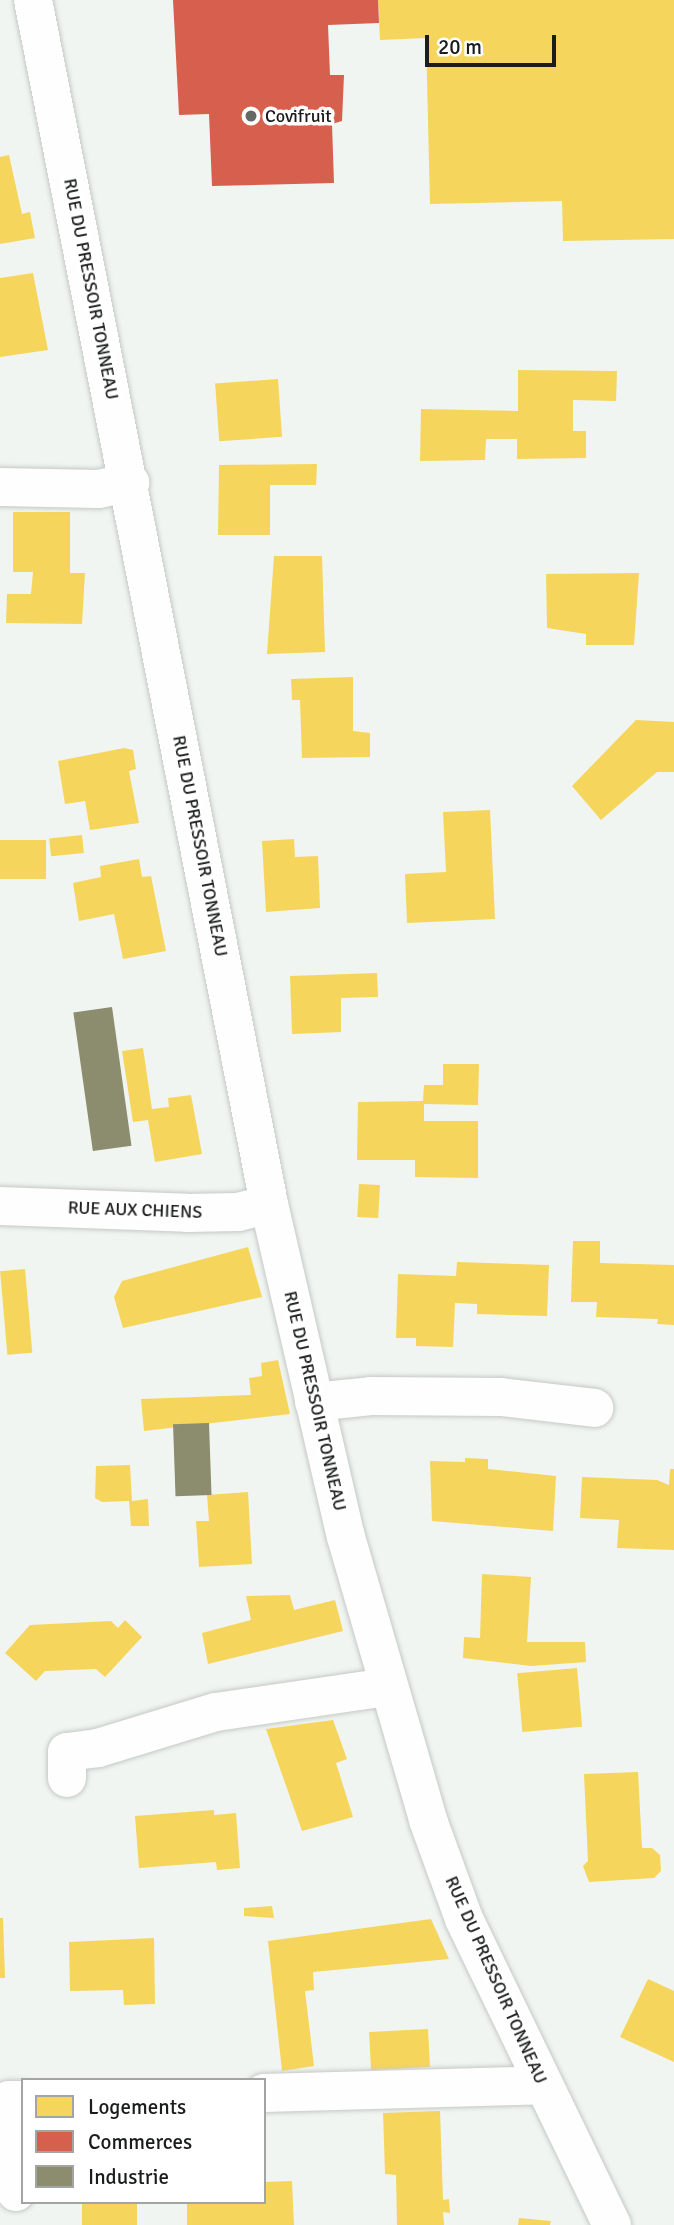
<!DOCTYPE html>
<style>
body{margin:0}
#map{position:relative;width:674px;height:2225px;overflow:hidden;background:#f0f5f1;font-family:Signika,sans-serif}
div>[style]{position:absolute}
.homes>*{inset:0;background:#f6d55c;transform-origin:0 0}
.shops>*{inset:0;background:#d6604d}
.industry>*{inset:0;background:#8c8c6e;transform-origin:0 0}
.roads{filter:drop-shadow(0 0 2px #c5c9c6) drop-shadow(0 0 2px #c5c9c6)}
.street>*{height:38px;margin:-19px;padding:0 19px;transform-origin:19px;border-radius:19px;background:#fdfefd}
.dots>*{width:19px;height:19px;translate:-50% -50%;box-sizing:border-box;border:4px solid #fff;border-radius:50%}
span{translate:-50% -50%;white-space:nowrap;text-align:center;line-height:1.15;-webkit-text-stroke:7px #fff;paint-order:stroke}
.poi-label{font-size:18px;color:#1a1d1b}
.left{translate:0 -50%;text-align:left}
.street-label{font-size:18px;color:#1a1d1b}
.legend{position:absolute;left:21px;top:2078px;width:245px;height:126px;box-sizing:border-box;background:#fff;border:2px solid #a3a5a4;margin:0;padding:9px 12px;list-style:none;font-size:21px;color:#1a1d1b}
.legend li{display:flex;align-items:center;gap:14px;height:35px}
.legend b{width:35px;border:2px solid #a3a5a4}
.scale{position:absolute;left:425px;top:35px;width:131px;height:32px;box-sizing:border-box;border:4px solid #1a1d1b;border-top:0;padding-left:9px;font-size:21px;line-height:24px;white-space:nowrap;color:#1a1d1b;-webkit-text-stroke:5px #fff;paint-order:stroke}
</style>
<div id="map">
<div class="homes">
<i style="clip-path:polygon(378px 0,674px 0,674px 239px,563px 241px,562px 201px,430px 204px,426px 38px,380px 40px)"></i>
<i style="clip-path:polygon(9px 155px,22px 214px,30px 212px,35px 238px,0 244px,0 157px)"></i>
<i style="clip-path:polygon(33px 273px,48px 350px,0 357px,0 278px)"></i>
<i style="clip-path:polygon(518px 370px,617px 371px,616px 401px,573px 400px,573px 431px,586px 431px,586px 458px,517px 459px,517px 439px,486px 439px,485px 460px,420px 461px,421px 409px,518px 411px)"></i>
<i style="left:278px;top:379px;width:58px;height:63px;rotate:86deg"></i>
<i style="clip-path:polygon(317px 464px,316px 485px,270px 485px,270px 535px,218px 535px,219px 465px)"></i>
<i style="clip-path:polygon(13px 512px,70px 512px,70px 573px,85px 573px,82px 624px,6px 623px,7px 594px,31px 594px,33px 572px,13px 572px)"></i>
<i style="clip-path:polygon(274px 556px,322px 556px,325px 652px,267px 654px)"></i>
<i style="clip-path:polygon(639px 573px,634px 645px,586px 645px,586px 634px,547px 628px,546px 574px)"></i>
<i style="clip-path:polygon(353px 677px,353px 731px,370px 733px,370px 757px,302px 758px,300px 700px,292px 700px,291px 679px)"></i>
<i style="clip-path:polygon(636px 720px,674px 722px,674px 772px,657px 772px,601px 820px,572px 786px)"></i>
<i style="clip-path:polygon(124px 748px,133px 750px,136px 769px,129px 771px,139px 823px,90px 830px,85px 801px,65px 804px,58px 761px)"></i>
<i style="clip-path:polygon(490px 810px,495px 919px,407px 923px,405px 874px,446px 872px,443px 812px)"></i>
<i style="left:82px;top:835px;width:18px;height:33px;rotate:84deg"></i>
<i style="clip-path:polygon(294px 839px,295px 857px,318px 856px,320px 908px,266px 912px,262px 841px)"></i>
<i style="left:46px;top:840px;width:39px;height:46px;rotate:90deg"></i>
<i style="clip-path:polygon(139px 859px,142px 877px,151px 876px,166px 951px,123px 959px,114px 914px,79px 921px,73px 883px,101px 877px,100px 866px)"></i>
<i style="clip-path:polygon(377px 973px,378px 997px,341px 998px,341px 1032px,292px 1034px,290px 976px)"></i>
<i style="clip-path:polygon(143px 1048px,152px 1109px,169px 1107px,168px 1098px,191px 1095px,202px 1154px,155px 1162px,148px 1120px,133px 1122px,122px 1051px)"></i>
<i style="clip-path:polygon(443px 1064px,479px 1064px,478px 1105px,424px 1104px,424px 1121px,478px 1121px,478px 1178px,415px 1177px,415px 1160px,357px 1160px,358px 1102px,423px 1101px,424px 1085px,443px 1085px)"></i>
<i style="left:359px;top:1184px;width:21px;height:33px;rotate:3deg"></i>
<i style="clip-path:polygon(573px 1241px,600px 1241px,600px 1263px,674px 1265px,674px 1325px,657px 1324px,658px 1319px,596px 1317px,597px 1302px,571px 1302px)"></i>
<i style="clip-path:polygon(248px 1247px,262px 1297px,123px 1328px,114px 1297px,122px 1281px)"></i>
<i style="clip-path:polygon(457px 1262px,549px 1265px,547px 1316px,477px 1314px,477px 1304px,455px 1303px,453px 1347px,416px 1346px,416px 1338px,396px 1338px,398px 1274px,456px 1276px)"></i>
<i style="left:25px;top:1269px;width:84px;height:25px;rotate:85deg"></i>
<i style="clip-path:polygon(278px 1360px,290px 1414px,144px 1431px,141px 1399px,251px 1395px,249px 1378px,262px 1376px,261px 1363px)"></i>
<i style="clip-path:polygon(465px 1458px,488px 1459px,488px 1469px,556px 1476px,553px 1531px,432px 1521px,430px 1461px,465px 1462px)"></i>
<i style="clip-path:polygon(130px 1465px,132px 1501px,148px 1499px,149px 1526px,131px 1526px,129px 1501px,102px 1502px,95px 1498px,96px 1466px)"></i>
<i style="clip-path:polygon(670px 1469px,674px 1469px,674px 1550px,617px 1548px,619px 1520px,580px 1518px,582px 1477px,657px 1480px,669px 1485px)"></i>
<i style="clip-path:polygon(248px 1492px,252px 1564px,199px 1567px,196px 1521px,209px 1521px,207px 1495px)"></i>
<i style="clip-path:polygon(482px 1574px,531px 1577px,527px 1642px,585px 1642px,586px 1662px,531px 1666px,463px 1658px,464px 1637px,480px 1638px)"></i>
<i style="clip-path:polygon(290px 1595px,294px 1610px,335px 1600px,343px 1631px,208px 1664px,202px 1633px,251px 1620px,246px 1596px)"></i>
<i style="clip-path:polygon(125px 1620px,142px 1637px,105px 1677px,96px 1669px,45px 1671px,36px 1681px,5px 1653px,30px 1625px,111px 1621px,118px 1628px)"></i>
<i style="left:577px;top:1668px;width:59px;height:60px;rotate:85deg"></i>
<i style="clip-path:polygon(333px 1720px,347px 1759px,336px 1763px,353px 1817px,302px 1831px,266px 1729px)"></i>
<i style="clip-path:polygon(638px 1772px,642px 1848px,652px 1848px,660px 1855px,661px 1871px,654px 1878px,589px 1882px,583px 1866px,588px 1861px,584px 1774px)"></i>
<i style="clip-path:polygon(214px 1810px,214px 1815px,236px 1813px,240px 1868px,217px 1870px,216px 1862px,139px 1868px,135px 1816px)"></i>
<i style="clip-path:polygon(272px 1906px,274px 1918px,244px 1916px,244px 1908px)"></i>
<i style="clip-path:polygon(0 1918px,3px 1918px,5px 1978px,0 1978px)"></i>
<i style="clip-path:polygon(431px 1919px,449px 1959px,313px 1972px,314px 1990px,305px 1991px,314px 2066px,282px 2071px,268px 1941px)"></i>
<i style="clip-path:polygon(154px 1938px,155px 2004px,124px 2005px,123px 1990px,70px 1991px,69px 1942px)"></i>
<i style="clip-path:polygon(648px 1979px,674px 1991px,674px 2062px,620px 2037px)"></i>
<i style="left:428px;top:2029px;width:38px;height:59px;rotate:87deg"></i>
<i style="clip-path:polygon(440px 2111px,443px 2200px,449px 2199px,450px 2213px,443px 2212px,444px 2225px,397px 2225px,396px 2175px,385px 2174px,383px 2113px)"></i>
<i style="clip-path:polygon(292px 2181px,294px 2225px,187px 2225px,187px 2202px,264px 2202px,264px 2182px)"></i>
<i style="left:82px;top:2202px;width:55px;height:23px"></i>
<i style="clip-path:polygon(519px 2218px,551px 2221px,550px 2225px,518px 2225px)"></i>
</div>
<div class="shops">
<i style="clip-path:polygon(173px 0,378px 0,379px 23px,328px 25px,330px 75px,344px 75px,342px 121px,332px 124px,334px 183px,212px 186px,209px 114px,179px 115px)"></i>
</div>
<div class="industry">
<i style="left:112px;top:1007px;width:140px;height:39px;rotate:82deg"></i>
<i style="left:209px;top:1423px;width:72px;height:36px;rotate:88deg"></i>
</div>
<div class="roads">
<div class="street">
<i style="left:33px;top:0;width:1227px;rotate:78.91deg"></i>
<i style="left:269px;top:1204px;width:342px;rotate:77deg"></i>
<i style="left:346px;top:1537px;width:295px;rotate:73.8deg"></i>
<i style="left:428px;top:1820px;width:105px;rotate:70deg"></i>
<i style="left:464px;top:1919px;width:340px;rotate:64.2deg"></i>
<i style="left:0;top:487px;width:98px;rotate:1.2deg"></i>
<i style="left:98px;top:489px;width:33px;rotate:-11deg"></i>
<i style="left:0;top:1206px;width:187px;rotate:2.1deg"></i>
<i style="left:187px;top:1213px;width:51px;rotate:-1.1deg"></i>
<i style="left:238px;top:1212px;width:32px;rotate:-14deg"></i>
<i style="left:314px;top:1402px;width:57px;rotate:-6deg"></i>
<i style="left:371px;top:1396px;width:130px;rotate:0.4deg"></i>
<i style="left:501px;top:1397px;width:94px;rotate:6.7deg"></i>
<i style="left:67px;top:1778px;width:26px;rotate:-90deg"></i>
<i style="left:67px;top:1752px;width:31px;rotate:-7deg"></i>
<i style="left:98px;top:1748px;width:123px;rotate:-17deg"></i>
<i style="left:216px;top:1712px;width:173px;rotate:-8.3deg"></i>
<i style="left:264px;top:2093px;width:279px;rotate:-1.6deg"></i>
<i style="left:16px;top:2192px;width:92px;rotate:-94.4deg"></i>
<i style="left:9px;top:2100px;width:14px"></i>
</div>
</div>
<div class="dots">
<i style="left:251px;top:116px;background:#656966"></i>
</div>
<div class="poi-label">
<span class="left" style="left:265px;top:116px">Covifruit</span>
</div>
<div class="street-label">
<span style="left:91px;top:289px;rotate:79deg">RUE DU PRESSOIR TONNEAU</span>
<span style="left:200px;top:846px;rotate:79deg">RUE DU PRESSOIR TONNEAU</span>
<span style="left:135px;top:1210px;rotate:2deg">RUE AUX CHIENS</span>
<span style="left:315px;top:1401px;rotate:77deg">RUE DU PRESSOIR TONNEAU</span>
<span style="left:496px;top:1980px;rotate:66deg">RUE DU PRESSOIR TONNEAU</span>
</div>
<ul class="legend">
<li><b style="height:19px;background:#f6d55c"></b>Logements</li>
<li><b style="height:19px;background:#d6604d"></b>Commerces</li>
<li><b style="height:19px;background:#8c8c6e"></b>Industrie</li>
</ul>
<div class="scale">20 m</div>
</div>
